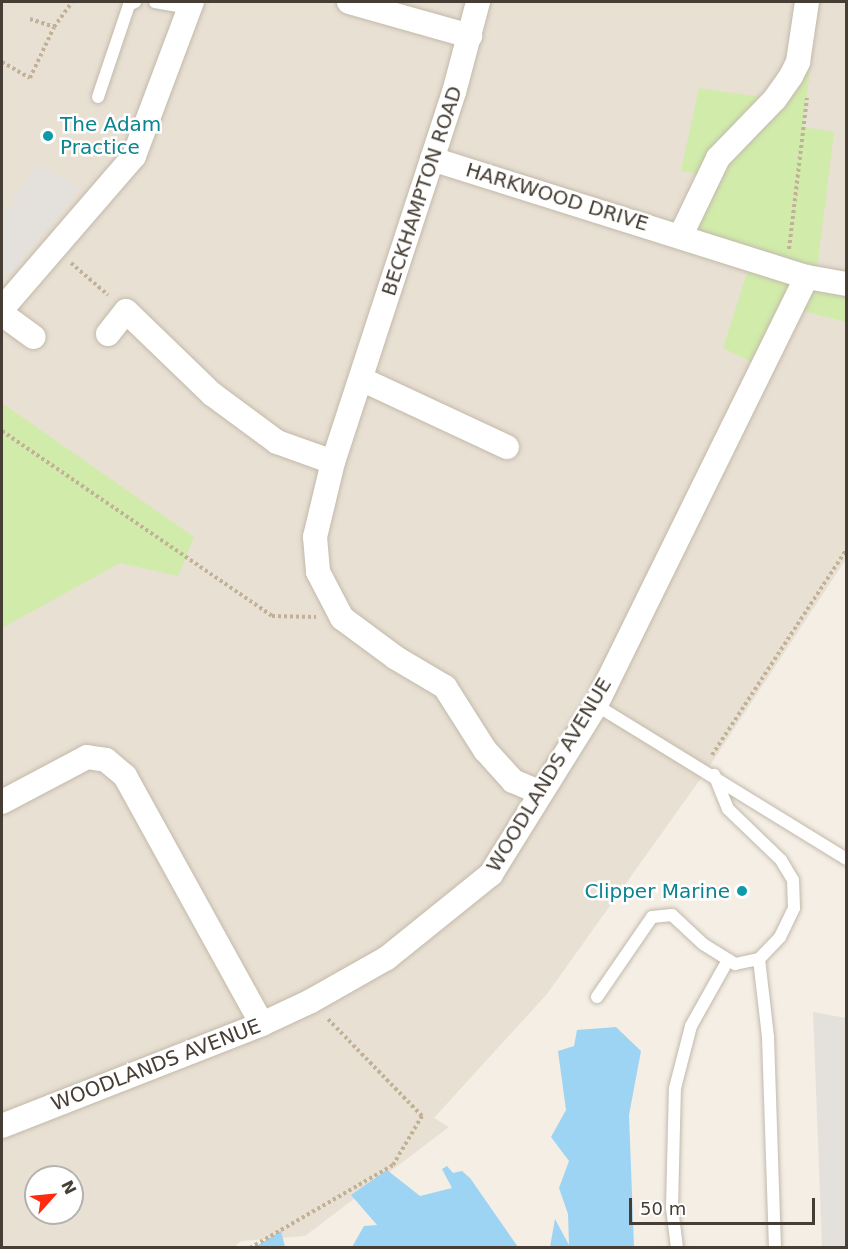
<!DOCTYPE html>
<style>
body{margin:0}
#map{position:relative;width:848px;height:1249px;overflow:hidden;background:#f4eee5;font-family:"DejaVu Sans",sans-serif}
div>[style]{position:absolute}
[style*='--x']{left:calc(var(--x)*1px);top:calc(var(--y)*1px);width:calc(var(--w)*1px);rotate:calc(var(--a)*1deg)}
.residential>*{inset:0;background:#e8e0d3}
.green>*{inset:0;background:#d1ebab}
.parking>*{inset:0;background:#e4e1dd}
.water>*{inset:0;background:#9dd4f4}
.path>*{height:4px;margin-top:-2px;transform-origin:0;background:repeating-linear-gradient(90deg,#c2b197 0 3px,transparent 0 6px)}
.roads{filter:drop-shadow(0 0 2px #c2b9aa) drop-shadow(0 0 2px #c2b9aa)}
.service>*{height:12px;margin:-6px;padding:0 6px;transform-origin:6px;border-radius:6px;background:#fff}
.minor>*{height:24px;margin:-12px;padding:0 12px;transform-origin:12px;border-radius:12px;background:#fff}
.dots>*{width:16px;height:16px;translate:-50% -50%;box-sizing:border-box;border:3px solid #fff;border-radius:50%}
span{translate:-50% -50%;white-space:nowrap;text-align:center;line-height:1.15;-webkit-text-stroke:5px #fff;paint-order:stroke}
.culture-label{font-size:20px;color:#0d838f}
.left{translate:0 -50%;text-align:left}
.right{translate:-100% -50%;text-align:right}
.street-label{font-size:20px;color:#463e34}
.frame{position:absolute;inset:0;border:3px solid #463e34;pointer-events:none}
.north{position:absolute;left:24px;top:1165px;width:60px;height:60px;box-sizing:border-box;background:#fff;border:2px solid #b5b2ae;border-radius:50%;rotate:63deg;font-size:16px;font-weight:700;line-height:24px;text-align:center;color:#463e34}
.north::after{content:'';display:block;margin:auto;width:21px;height:27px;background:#ff2a10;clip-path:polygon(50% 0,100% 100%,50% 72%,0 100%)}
.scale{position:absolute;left:629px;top:1198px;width:186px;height:27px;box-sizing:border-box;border:3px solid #463e34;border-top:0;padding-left:8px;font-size:18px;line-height:21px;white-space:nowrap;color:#463e34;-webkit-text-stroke:4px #fff;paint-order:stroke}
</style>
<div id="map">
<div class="residential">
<i style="clip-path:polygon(evenodd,2px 2px,846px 2px,846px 559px,709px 767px,547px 994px,434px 1118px,449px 1127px,305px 1236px,241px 1241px,233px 1248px,2px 1248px,2px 2px,36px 1177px,72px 1177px,72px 1213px,36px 1213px,36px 1177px)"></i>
</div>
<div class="green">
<i style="clip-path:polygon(798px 62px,810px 70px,803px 127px,834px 132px,816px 278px,846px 284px,846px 322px,791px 308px,762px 367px,723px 348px,752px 258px,681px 235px,706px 176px,681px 171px,699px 88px,775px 99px)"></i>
<i style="clip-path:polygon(2px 403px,194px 537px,178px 576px,120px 563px,2px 628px)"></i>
</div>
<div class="parking">
<i style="clip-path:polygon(36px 164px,80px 188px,11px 274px,2px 270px,2px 207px,10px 209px)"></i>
<i style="clip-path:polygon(813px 1012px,846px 1018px,846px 1247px,822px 1247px)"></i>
</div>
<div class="water">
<i style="clip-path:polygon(616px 1027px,641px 1051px,629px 1115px,634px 1247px,550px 1247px,555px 1219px,569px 1245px,568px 1214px,559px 1188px,569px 1161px,551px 1137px,566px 1110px,558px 1051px,574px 1046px,577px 1030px)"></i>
<i style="clip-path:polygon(447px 1166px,453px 1173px,462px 1171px,470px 1178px,518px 1247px,352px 1247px,364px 1226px,377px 1225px,351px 1195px,387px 1170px,420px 1196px,452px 1188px,442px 1169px)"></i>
<i style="clip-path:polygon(281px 1231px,285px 1247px,255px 1247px)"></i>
</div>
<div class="path">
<i style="--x:30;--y:19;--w:25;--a:18"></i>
<i style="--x:2;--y:62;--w:32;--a:30"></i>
<i style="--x:30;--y:78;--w:56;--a:-64.8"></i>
<i style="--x:54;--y:27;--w:31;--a:-54"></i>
<i style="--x:789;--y:249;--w:152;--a:-83.2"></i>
<i style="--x:71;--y:263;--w:49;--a:40.9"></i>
<i style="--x:2;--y:431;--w:327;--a:34.4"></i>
<i style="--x:272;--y:616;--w:44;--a:1.3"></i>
<i style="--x:712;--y:755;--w:245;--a:-56.8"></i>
<i style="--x:250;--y:1248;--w:165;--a:-30.1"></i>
<i style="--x:393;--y:1165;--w:57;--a:-59.4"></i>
<i style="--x:422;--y:1116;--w:135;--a:-134.1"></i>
</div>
<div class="roads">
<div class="service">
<i style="--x:155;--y:2;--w:35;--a:10"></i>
<i style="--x:98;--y:97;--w:97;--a:-71.4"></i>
<i style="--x:129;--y:5;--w:7;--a:-27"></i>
<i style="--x:596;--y:705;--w:294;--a:31.6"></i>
<i style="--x:759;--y:959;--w:79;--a:83.4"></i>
<i style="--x:768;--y:1037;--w:211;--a:88.1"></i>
<i style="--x:597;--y:997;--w:97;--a:-55.5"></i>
<i style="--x:652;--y:917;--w:20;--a:-6"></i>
<i style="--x:672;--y:915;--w:42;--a:43.1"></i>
<i style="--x:703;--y:944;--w:38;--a:32"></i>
<i style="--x:735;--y:964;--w:25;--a:-12"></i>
<i style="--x:759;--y:959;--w:30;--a:-46"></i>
<i style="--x:780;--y:937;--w:32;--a:-64"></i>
<i style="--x:794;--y:908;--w:28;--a:-92"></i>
<i style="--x:793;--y:880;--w:23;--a:-121"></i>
<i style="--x:781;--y:860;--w:74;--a:-136.1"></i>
<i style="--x:728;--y:809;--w:37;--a:-112"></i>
<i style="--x:677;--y:1248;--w:40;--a:-97.1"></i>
<i style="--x:672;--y:1208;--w:120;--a:-88.6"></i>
<i style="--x:675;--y:1088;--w:64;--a:-75.5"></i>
<i style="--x:691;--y:1026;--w:76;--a:-60.7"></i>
</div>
<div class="minor">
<i style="--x:349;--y:2;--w:126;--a:15.7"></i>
<i style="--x:478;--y:2;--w:93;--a:104.9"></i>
<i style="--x:454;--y:92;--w:389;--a:108.1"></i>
<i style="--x:333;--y:462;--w:77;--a:103.5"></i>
<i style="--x:315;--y:537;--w:35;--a:85"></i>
<i style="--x:318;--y:572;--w:52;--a:62.4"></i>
<i style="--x:342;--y:618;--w:67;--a:36.5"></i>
<i style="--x:396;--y:658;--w:57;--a:30.6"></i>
<i style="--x:445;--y:687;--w:75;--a:57.6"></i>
<i style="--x:485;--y:750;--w:42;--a:47.9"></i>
<i style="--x:513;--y:781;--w:30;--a:23"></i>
<i style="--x:432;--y:159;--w:393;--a:17.5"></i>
<i style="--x:807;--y:277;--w:40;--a:10"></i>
<i style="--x:681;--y:235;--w:85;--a:-64.3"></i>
<i style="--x:718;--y:158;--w:82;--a:-46"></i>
<i style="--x:775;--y:99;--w:28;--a:-55"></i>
<i style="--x:791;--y:76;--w:16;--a:-63"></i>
<i style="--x:798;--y:62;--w:61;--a:-81.5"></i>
<i style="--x:2;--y:309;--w:202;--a:-49.2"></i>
<i style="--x:134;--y:156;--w:165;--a:-69.4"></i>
<i style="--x:2;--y:314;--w:39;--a:36"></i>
<i style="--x:108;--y:334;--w:29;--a:-52"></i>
<i style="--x:126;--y:311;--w:120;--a:44"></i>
<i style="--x:212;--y:394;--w:81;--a:36.4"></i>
<i style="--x:277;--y:442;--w:59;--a:19.7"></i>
<i style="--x:361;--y:379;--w:161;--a:25"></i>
<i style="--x:2;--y:802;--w:96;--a:-27.9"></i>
<i style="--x:87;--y:757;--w:19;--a:9"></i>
<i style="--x:106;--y:760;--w:25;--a:40"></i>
<i style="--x:125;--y:776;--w:283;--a:61.1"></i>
<i style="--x:2;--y:1126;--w:279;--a:-21.4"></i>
<i style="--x:262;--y:1024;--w:54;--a:-25.1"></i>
<i style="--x:311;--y:1001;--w:87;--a:-29.5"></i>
<i style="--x:387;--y:958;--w:134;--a:-38.9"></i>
<i style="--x:491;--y:874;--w:199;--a:-58.1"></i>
<i style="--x:596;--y:705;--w:477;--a:-63.8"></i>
</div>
</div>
<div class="dots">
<i style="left:48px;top:136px;background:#0f9aa8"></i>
<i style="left:742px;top:891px;background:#0f9aa8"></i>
</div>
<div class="culture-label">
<span class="left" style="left:60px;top:136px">The Adam<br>Practice</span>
<span class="right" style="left:730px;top:891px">Clipper Marine</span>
</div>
<div class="street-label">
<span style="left:422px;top:191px;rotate:-72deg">BECKHAMPTON ROAD</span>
<span style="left:557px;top:197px;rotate:17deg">HARKWOOD DRIVE</span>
<span style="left:549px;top:775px;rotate:-59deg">WOODLANDS AVENUE</span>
<span style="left:156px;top:1065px;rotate:-21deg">WOODLANDS AVENUE</span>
</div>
<div class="frame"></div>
<div class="north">N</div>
<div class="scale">50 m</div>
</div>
